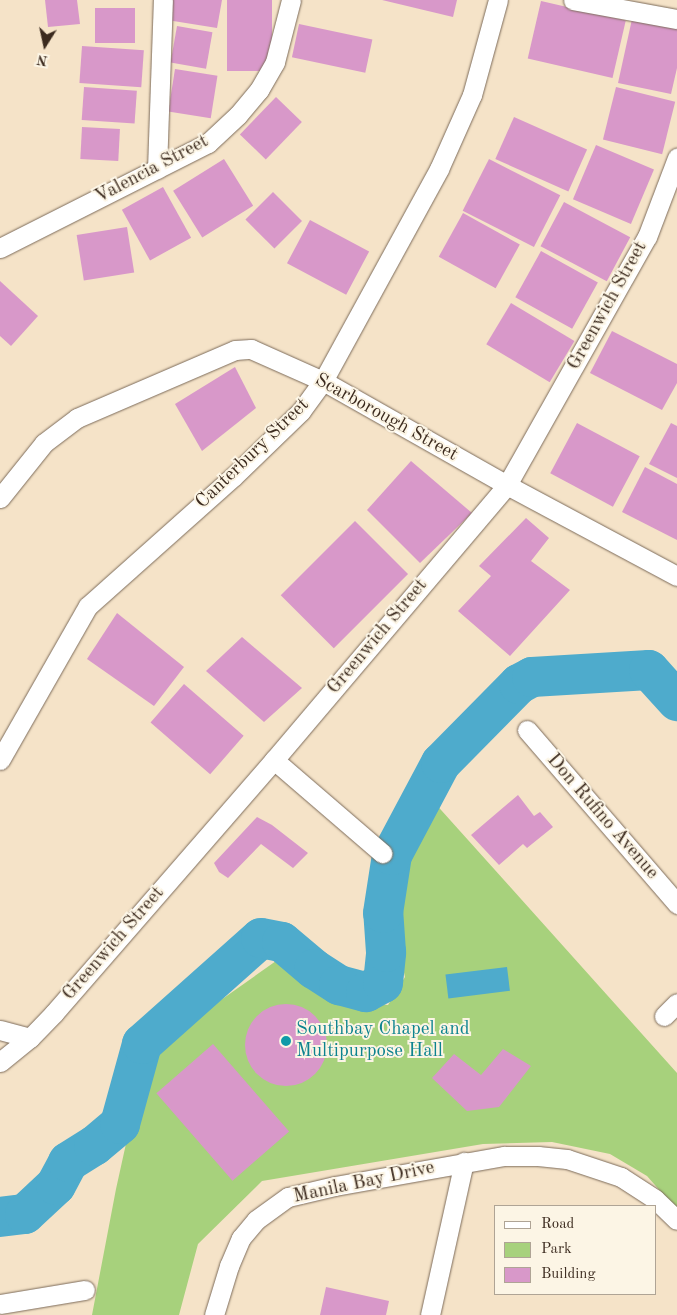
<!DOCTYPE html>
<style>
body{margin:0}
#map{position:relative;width:677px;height:1315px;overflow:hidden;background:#f5e3c8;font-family:"Old Standard TT",serif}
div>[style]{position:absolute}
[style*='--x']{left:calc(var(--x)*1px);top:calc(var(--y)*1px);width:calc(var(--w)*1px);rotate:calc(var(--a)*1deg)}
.green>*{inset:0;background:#a7d17c}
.water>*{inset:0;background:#4eabcc;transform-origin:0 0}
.river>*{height:40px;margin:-20px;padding:0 20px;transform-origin:20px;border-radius:20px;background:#4eabcc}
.building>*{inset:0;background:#d898c9;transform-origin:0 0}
.round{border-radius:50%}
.roads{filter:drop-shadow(0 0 1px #7c6b5a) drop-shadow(0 0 1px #7c6b5a)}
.street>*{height:19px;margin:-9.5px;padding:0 9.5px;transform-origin:9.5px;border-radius:9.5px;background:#fff}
.dots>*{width:14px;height:14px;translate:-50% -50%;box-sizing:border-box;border:2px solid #fcf5e5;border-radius:50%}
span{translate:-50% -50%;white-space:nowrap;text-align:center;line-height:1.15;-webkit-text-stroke:4px #fcf5e5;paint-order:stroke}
.street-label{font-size:19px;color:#3b2a1e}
.culture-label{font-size:19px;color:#0d838f}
.left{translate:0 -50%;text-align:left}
.legend{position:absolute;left:494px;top:1205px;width:162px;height:90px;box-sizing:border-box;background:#fcf5e5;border:1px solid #afa495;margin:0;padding:6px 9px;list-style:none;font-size:15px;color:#3b2a1e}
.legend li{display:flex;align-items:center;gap:10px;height:25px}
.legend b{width:25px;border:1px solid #afa495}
.north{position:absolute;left:20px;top:20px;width:50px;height:50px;-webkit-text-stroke:4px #fcf5e5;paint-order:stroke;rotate:190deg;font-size:14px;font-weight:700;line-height:20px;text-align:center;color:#3b2a1e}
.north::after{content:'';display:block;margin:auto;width:18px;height:22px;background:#3b2a1e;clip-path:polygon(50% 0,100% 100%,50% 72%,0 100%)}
</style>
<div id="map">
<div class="green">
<i style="clip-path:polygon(433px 801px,677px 1073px,677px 1210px,647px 1176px,610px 1154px,552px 1142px,483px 1144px,262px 1181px,198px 1244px,179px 1315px,92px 1315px,116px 1189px,146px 1053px,276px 961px,321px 991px,354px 1002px,388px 1005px,405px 977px,391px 912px,412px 850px)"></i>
</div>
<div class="water">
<i style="left:507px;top:967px;width:24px;height:62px;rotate:83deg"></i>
</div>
<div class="river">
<i style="--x:0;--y:1217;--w:25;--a:-7"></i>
<i style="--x:25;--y:1214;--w:42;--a:-43.1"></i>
<i style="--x:56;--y:1185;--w:26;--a:-62"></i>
<i style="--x:68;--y:1162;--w:31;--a:-32"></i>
<i style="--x:94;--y:1146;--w:34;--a:-40"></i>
<i style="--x:120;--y:1124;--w:83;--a:-74.6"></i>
<i style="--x:142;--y:1044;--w:159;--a:-41.7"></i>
<i style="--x:261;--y:938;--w:21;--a:11"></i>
<i style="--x:282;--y:942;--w:42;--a:40.2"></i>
<i style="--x:314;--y:969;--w:30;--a:33"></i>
<i style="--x:339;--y:985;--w:28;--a:15"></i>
<i style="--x:366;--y:992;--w:19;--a:-28"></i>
<i style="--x:383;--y:983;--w:31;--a:-84"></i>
<i style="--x:386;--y:952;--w:39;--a:-94"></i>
<i style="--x:383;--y:913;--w:59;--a:-81.2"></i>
<i style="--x:392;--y:855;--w:104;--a:-62"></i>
<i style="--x:441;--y:763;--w:111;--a:-45.4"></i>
<i style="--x:519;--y:684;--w:15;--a:-28"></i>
<i style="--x:532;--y:677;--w:117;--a:-3.4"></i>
<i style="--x:649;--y:670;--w:42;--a:47.9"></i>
</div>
<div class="building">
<i style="clip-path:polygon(45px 0,77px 0,80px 24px,48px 27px)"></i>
<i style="clip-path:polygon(170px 0,222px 0,217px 28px,167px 20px)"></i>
<i style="left:227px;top:0;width:45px;height:71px"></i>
<i style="clip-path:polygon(382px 0,457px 0,453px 17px)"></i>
<i style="left:541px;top:1px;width:87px;height:59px;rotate:13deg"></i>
<i style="left:95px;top:8px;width:40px;height:35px"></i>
<i style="clip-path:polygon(632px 19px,677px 28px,677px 68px,671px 94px,618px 83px)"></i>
<i style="left:299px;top:24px;width:75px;height:34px;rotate:12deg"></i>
<i style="left:177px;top:26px;width:36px;height:37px;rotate:10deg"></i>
<i style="left:82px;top:46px;width:62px;height:37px;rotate:4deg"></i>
<i style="left:175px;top:69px;width:43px;height:43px;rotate:9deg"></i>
<i style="left:84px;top:87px;width:53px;height:33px;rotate:4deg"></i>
<i style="left:616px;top:87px;width:61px;height:54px;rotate:14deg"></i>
<i style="left:276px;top:97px;width:36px;height:52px;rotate:44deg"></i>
<i style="left:514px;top:117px;width:80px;height:46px;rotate:24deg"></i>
<i style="left:82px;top:127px;width:38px;height:32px;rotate:3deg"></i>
<i style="left:596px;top:145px;width:63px;height:59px;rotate:23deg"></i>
<i style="left:224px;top:159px;width:55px;height:60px;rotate:58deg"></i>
<i style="left:489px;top:159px;width:80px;height:58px;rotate:27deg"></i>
<i style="left:163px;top:187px;width:58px;height:47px;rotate:61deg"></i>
<i style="left:273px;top:192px;width:41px;height:39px;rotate:45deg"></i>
<i style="left:564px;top:202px;width:75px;height:50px;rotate:28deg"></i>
<i style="left:463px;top:213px;width:65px;height:50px;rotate:29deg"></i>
<i style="left:310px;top:220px;width:67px;height:49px;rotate:28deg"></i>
<i style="left:127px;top:227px;width:46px;height:51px;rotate:81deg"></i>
<i style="left:541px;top:251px;width:65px;height:53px;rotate:29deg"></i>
<i style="clip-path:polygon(0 281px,38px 316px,11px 346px,0 336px)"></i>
<i style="left:511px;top:303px;width:74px;height:48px;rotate:31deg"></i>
<i style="clip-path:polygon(612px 331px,677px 364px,677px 383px,662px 410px,590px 373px)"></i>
<i style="clip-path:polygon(235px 367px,256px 408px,202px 451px,175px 404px)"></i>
<i style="left:577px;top:423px;width:71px;height:57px;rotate:28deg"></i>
<i style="clip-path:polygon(671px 423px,677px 426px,677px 478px,649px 464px)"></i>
<i style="clip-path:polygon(411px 461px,472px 513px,420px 563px,367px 510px)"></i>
<i style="clip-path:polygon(645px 467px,677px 484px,677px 540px,622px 512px)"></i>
<i style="clip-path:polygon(526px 518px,549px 538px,531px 561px,570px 590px,510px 656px,458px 611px,491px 576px,479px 566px)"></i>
<i style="left:355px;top:521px;width:75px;height:105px;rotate:45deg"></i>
<i style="clip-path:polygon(117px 613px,184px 667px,154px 706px,87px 659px)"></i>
<i style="clip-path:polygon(242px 637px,302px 688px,264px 722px,206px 671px)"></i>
<i style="left:184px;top:684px;width:79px;height:51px;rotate:41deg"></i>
<i style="clip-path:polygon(518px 795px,534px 816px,540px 812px,553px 827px,527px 848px,523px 844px,499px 865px,471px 835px)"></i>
<i style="clip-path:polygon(257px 817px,272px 825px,308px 853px,293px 868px,261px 844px,228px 878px,219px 872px,214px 863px)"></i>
<i class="round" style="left:245px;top:1004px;width:82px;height:82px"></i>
<i style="left:213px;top:1044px;width:116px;height:75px;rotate:49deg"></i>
<i style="clip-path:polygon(503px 1049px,531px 1066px,499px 1107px,467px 1111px,432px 1078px,454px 1054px,481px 1075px)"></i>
<i style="clip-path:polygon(326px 1287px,389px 1301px,386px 1315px,320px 1315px)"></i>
</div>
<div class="roads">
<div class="street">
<i style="--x:573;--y:0;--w:106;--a:10.4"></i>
<i style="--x:157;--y:169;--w:169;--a:-88"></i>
<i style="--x:0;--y:248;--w:233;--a:-26.8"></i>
<i style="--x:208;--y:143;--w:41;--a:-43"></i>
<i style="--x:238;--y:115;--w:33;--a:-50"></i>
<i style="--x:259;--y:90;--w:32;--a:-60"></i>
<i style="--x:275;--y:62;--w:64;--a:-75.5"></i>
<i style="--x:0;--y:498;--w:70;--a:-51.3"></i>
<i style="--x:44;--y:443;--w:41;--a:-37.1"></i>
<i style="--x:77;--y:418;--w:172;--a:-23.3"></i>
<i style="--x:235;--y:350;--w:16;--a:-4"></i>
<i style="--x:251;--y:349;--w:79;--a:24"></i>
<i style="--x:323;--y:381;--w:211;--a:29.5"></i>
<i style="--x:507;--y:485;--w:193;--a:28.2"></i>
<i style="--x:527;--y:730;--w:230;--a:49.2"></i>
<i style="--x:0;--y:760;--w:177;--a:-60.3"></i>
<i style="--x:88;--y:606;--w:194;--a:-41.7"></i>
<i style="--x:233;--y:477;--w:95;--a:-44.1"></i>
<i style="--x:301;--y:411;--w:37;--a:-54"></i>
<i style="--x:323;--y:381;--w:242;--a:-61.3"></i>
<i style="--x:439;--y:169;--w:81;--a:-66"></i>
<i style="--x:472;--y:95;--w:98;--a:-74.7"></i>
<i style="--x:274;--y:760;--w:143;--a:40.7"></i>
<i style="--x:664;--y:1016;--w:18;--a:-45"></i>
<i style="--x:0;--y:1030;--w:31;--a:15"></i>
<i style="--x:0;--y:1062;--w:38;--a:-39"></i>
<i style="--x:30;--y:1038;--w:35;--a:-46"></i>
<i style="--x:54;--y:1013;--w:335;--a:-49"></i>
<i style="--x:274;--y:760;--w:360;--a:-49.7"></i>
<i style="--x:507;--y:485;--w:285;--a:-60.6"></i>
<i style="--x:647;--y:237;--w:85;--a:-69.2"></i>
<i style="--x:0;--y:1304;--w:86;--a:-9.4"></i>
<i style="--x:214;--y:1315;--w:51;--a:-73"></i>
<i style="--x:229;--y:1266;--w:30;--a:-67"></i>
<i style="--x:241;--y:1238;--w:23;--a:-50"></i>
<i style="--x:256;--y:1220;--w:39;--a:-36"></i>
<i style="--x:288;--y:1197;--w:48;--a:-13.2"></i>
<i style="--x:335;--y:1186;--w:172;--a:-10.1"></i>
<i style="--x:504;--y:1156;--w:34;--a:0"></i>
<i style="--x:538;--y:1156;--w:29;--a:6"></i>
<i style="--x:567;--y:1159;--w:57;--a:18.4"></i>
<i style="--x:621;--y:1177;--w:40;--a:32.9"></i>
<i style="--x:655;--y:1199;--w:30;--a:44"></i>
<i style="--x:430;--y:1315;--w:157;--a:-77.5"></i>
</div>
</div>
<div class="dots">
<i style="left:286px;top:1041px;background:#0f9aa8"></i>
</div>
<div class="street-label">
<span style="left:152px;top:170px;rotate:-28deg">Valencia Street</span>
<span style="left:608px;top:306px;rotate:-61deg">Greenwich Street</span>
<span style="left:386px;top:418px;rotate:29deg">Scarborough Street</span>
<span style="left:253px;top:454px;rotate:-44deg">Canterbury Street</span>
<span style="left:378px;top:637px;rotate:-50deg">Greenwich Street</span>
<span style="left:602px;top:817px;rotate:49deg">Don Rufino Avenue</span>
<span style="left:114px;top:944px;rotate:-49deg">Greenwich Street</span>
<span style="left:364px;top:1183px;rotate:-12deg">Manila Bay Drive</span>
</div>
<div class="culture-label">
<span class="left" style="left:296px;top:1041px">Southbay Chapel and<br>Multipurpose Hall</span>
</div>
<ul class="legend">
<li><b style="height:6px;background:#fff"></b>Road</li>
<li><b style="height:14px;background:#a7d17c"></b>Park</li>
<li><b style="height:14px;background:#d898c9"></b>Building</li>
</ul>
<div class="north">N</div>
</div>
